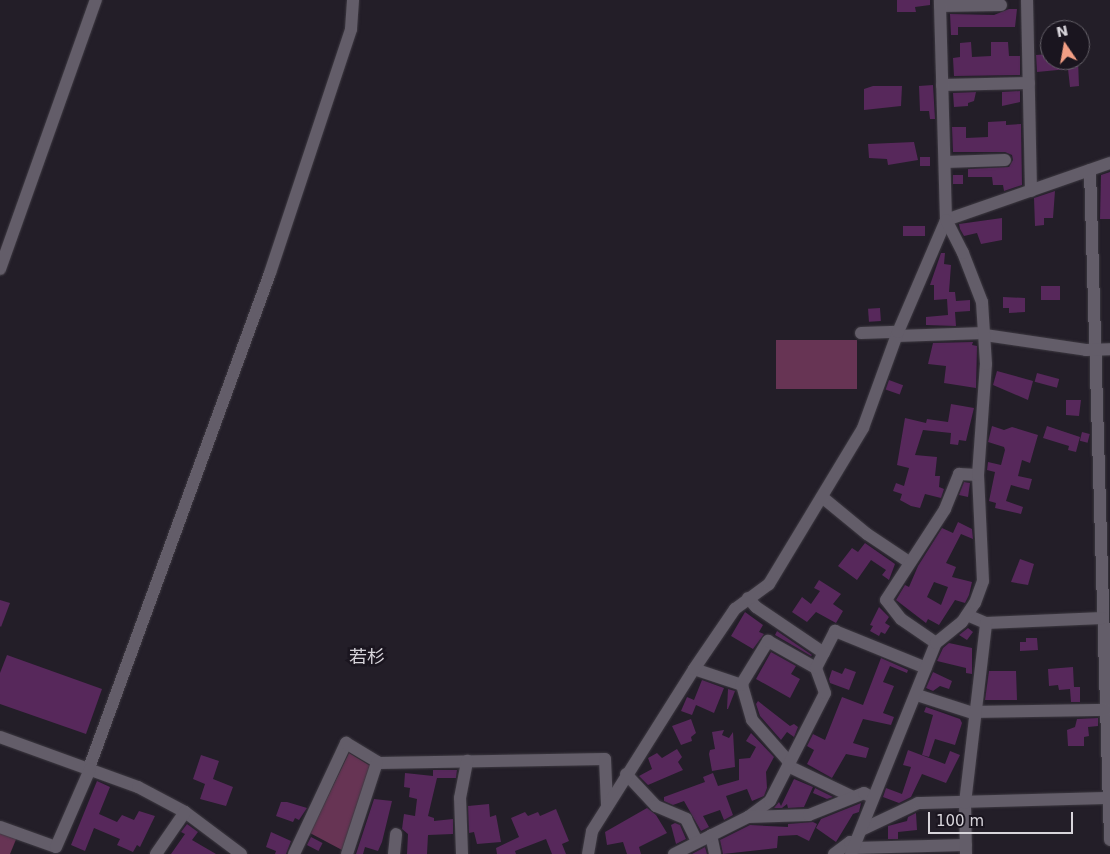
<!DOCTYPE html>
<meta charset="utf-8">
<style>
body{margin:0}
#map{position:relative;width:1110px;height:854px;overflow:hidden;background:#231e28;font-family:"DejaVu Sans","Noto Sans JP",sans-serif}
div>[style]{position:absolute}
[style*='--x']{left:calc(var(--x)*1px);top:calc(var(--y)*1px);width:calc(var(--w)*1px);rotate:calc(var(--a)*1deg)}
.green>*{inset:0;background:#673454;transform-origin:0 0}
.building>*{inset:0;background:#57285b;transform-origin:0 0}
.roads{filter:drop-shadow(0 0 1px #3d3941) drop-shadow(0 0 1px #3d3941)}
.minor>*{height:12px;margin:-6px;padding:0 6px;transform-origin:6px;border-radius:6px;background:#635d69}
span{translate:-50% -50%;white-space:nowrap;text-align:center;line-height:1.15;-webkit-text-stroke:5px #1a151f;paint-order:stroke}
.neighbourhood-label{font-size:18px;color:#d8d5db}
.north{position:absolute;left:1040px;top:20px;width:50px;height:50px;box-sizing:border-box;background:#1a151f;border:1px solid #66626a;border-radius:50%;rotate:348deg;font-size:14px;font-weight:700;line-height:20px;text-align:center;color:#d8d5db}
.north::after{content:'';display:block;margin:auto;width:18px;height:22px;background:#f39f85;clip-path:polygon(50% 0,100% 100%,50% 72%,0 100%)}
.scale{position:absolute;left:928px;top:812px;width:145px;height:22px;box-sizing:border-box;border:2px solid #d8d5db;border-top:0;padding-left:6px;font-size:15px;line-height:18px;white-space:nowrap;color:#d8d5db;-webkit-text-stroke:4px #1a151f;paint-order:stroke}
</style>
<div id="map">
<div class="green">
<i style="left:776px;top:340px;width:81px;height:49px"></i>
<i style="clip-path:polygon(349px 753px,372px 767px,342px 850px,310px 833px)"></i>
<i style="clip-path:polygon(0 831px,17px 837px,10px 854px,0 854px)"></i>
</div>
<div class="building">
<i style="clip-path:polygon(897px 0,930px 0,930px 5px,915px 7px,916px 12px,897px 12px)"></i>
<i style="clip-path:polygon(1009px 9px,1017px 9px,1015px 27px,958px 27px,958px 35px,951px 35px,950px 14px,994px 15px)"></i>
<i style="clip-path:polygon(971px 42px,972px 57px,991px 56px,991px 42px,1008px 42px,1009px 56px,1020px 56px,1020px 75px,954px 76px,953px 58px,960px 57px,960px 43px)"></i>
<i style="clip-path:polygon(1050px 54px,1050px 60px,1078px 60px,1079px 86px,1070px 87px,1068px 69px,1037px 72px,1036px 55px)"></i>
<i style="clip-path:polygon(933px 85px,935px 119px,930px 119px,929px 111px,920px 111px,919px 86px)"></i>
<i style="clip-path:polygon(873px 86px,902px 86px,901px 106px,864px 110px,864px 89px)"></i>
<i style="clip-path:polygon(1020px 91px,1020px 102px,1002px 106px,1002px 92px)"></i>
<i style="clip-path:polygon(976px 92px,974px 101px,968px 103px,968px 106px,954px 107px,953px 93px)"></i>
<i style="clip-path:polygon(1006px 121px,1006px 125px,1021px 124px,1022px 185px,1004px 191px,1003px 185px,993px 185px,992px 177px,968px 177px,968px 169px,1009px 167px,1013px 160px,1012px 155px,1005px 152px,953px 152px,952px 127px,966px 127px,966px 138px,988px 137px,988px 122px)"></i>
<i style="clip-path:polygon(914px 142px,918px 160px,888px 165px,887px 159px,869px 158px,868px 144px)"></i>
<i style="left:920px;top:157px;width:10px;height:9px"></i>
<i style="clip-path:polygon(1110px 172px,1110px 219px,1100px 219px,1101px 175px)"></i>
<i style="left:963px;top:175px;width:9px;height:10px;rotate:90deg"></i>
<i style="clip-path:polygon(1055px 191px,1053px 218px,1044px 218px,1044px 225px,1035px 226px,1034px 198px)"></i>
<i style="clip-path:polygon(1002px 218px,1002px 240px,981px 244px,977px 233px,964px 236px,960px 229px,959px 224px)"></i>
<i style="left:903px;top:226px;width:22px;height:10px"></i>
<i style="clip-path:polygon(941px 253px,945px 253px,944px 264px,951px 265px,949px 292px,955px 292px,956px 301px,970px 300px,970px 311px,955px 312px,956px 326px,926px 325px,926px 317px,948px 315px,947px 299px,934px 300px,934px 285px,930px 285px)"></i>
<i style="left:1041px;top:286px;width:19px;height:14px"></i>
<i style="clip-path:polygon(1003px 297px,1025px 298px,1025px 312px,1009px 313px,1009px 308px,1003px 308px)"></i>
<i style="left:880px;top:308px;width:13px;height:12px;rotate:86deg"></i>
<i style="clip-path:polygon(973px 342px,972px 345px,977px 346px,976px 388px,944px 383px,946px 366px,928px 364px,933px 343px)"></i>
<i style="clip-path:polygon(997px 371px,1033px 381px,1028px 400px,993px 385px)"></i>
<i style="left:1037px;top:373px;width:23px;height:9px;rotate:15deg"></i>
<i style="left:889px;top:380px;width:15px;height:10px;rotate:20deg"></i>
<i style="clip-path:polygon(1066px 400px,1081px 400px,1079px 416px,1066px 415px)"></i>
<i style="clip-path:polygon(951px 404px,974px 408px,966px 441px,959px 440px,958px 445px,950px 444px,951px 433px,923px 430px,915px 455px,937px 457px,935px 476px,940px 476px,939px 487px,944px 489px,941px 498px,925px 494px,920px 508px,911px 506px,900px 500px,902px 494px,893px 491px,896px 483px,904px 486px,909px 468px,897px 465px,905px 418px,926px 423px,927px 419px,948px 422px)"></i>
<i style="clip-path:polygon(992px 426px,1004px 430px,1012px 427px,1038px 435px,1030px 463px,1022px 460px,1018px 476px,1032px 479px,1029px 490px,1011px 485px,1006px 501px,1023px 507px,1021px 514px,995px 508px,996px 503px,989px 501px,995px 472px,987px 470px,988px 462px,1001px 465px,1005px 450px,1004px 447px,988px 442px)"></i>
<i style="clip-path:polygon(1047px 426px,1080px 437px,1076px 452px,1068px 450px,1069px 446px,1043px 438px)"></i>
<i style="left:1082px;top:432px;width:8px;height:9px;rotate:14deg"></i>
<i style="clip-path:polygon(964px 482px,970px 483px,968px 497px,959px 495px)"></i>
<i style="clip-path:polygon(evenodd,958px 522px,972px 529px,973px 539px,961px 534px,946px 563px,956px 567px,952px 577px,972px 582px,969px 595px,965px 603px,955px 600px,939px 625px,928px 619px,926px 623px,896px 600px,905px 585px,909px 587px,918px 566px,942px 528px,953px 533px,958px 522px,934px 582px,948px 587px,941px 605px,927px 597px,934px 582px)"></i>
<i style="clip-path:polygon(865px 543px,895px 564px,889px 580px,882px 575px,886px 570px,871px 560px,857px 580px,838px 566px,852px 548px,858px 552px)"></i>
<i style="clip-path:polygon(1020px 559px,1034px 564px,1028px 585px,1011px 582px)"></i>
<i style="clip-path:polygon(819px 580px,841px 594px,833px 604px,843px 611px,836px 623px,816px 612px,807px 622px,792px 612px,802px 597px,811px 604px,820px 591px,814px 588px)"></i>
<i style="clip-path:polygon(0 600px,10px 603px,1px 627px,0 626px)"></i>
<i style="clip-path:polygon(879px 607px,889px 617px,885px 623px,890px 626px,885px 634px,881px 632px,879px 636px,870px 631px,873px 626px,870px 625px)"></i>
<i style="clip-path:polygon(745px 612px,763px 625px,759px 632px,764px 634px,753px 649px,731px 636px)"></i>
<i style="clip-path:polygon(968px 628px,973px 632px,967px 640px,959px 635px)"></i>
<i style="clip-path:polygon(777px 631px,812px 655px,811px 656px,775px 635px)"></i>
<i style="clip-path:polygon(1026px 638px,1037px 638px,1038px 650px,1020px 651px,1020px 642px,1026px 642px)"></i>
<i style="clip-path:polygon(949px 643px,972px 648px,972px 674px,966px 673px,966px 668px,937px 661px,943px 648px)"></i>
<i style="clip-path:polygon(771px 652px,796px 666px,791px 674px,800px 679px,790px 698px,756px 679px)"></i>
<i style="clip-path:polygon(7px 655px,102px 689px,86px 734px,0 704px,0 673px)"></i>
<i style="clip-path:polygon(881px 658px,908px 670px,907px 673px,890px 666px,883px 682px,894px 686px,883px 713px,894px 717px,891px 725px,863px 719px,853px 743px,869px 748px,866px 758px,846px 754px,832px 778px,807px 764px,814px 750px,807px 746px,813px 734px,825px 740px,842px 697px,863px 705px)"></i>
<i style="clip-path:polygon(1073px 667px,1074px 687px,1080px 687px,1080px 702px,1071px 702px,1070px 689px,1059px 690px,1058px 685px,1049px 686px,1048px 669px)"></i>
<i style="clip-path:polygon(845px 668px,856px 672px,849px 690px,830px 683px,829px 679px,832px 670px,842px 674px)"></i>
<i style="clip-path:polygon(989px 671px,1016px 671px,1017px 700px,985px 700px)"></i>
<i style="clip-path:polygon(933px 672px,952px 681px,949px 689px,940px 686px,933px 691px,926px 688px)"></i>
<i style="clip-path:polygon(702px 680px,724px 688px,714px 713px,696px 705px,692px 715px,681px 711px,687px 697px,694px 700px)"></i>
<i style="clip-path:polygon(728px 689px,735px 691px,728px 709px,727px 709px)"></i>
<i style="clip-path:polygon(758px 701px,790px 726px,794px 724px,798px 727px,794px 737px,787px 732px,781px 740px,760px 716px,756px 704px)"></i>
<i style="clip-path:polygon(926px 707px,960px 719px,962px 723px,955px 745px,935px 739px,929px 757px,922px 755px,933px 715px,924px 712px)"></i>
<i style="clip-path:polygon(1098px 718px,1098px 726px,1088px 727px,1089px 736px,1084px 737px,1084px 746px,1068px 746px,1067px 730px,1075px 727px,1077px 719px)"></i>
<i style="clip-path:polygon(691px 719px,696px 733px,691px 737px,692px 741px,681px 745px,672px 726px)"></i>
<i style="clip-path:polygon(724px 730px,722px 735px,729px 738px,733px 732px,735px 767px,712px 771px,709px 754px,710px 750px,715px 749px,712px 732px)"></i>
<i style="clip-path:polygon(751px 733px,774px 757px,766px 772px,767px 788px,764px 796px,752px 801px,747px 789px,726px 796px,733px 815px,724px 820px,720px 810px,703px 816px,709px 827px,701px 831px,684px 801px,673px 805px,664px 801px,664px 797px,705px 782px,703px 777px,713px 773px,718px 786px,739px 780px,739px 759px,750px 758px,756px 747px,746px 741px)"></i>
<i style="clip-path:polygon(677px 749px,682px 757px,678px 762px,683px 770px,648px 785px,639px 776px,652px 769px,648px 758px,657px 753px,662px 758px)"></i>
<i style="clip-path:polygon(908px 750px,945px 764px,950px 751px,960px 755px,946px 783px,922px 774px,911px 797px,899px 803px,883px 797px,886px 788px,902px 794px,911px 767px,903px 765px)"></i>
<i style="clip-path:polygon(201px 755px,219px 761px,213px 779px,233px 787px,226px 806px,200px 799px,205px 784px,193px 779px)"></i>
<i style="clip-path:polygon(433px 770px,457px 770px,456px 778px,437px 778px,428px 816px,434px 818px,434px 821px,453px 819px,453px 834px,428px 835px,427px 854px,407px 854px,408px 834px,402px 829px,404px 814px,415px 816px,417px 799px,409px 797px,410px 788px,404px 787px,405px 773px,433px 776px)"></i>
<i style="clip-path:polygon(794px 779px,813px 787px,804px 807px,788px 808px,787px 804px,782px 808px,774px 808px,779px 802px,781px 806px)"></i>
<i style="clip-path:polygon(97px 781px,110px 787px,99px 814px,117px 822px,122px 815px,134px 820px,139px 811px,155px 816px,140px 847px,137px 845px,133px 852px,117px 845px,120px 839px,94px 828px,85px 851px,71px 845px)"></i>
<i style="clip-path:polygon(815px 788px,833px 797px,827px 799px,813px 793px)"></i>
<i style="clip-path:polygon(374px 799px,392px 801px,382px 842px,378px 851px,365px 847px,363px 854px,356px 854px)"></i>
<i style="clip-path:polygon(281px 802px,287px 802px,307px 808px,299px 820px,295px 818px,293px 822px,276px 816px)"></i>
<i style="clip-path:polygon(861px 803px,859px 812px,853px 814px,836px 842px,816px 828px,821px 819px)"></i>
<i style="clip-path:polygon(489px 804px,490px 817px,496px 815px,501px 842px,477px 844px,474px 832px,469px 833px,468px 806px)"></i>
<i style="clip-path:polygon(647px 808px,656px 815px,667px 833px,639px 847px,641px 854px,627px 854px,623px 842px,607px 845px,605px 832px)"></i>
<i style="clip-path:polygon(556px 809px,569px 841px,562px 844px,566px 854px,552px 854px,546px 839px,515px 851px,516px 854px,497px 854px,496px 848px,519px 837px,511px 818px,525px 812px,528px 816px,538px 812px,540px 816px)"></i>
<i style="clip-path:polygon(916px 813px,917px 830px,898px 832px,898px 839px,888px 839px,888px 826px,907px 821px,908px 817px)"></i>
<i style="clip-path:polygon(813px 822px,817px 824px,809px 841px,797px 835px,778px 836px,777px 848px,723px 854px,720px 840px,750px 825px,788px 827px,788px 824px)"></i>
<i style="clip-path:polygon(675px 823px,680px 825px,686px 839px,676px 844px,671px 825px)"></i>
<i style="clip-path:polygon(187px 824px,198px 832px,192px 840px,216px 854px,171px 854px,185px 834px,181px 832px)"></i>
<i style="clip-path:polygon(271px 832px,291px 841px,286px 854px,275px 854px,276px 851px,266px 847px)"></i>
<i style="left:311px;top:837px;width:13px;height:9px;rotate:27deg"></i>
<i style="clip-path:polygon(705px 847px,707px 854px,692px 854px)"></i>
</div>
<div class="roads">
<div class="minor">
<i style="--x:1027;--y:0;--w:191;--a:88.8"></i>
<i style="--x:940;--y:6;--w:61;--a:-0.9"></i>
<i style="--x:942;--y:85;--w:87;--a:-1.3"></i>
<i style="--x:945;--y:162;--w:60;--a:-1.9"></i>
<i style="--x:1090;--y:170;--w:670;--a:88.29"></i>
<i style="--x:946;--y:220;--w:174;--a:-19.2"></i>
<i style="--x:0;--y:269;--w:286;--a:-70.4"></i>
<i style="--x:861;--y:333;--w:37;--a:-2"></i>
<i style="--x:985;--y:335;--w:102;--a:8.4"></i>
<i style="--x:1086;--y:350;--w:24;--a:-2"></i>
<i style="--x:897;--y:336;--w:87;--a:-2"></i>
<i style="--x:822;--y:497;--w:58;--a:39.4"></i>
<i style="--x:867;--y:534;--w:50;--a:33.7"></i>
<i style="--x:748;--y:598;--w:12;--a:48"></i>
<i style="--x:756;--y:607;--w:82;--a:34.1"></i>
<i style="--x:967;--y:615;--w:21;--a:23"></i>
<i style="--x:986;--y:623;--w:117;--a:-2.4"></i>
<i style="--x:936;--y:643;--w:42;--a:-145.6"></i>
<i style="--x:901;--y:619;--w:24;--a:-128"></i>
<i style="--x:886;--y:600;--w:108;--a:-57"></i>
<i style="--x:945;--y:509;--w:38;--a:-68"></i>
<i style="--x:959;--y:474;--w:19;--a:3"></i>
<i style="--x:694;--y:669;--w:51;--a:18.4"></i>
<i style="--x:742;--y:685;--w:36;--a:74"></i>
<i style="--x:752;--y:720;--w:57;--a:48.5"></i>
<i style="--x:741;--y:685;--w:52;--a:-58.5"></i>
<i style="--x:768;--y:641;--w:55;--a:29.4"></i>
<i style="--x:917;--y:695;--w:62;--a:17.9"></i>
<i style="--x:976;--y:712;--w:130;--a:-0.9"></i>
<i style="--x:0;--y:737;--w:147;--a:19.9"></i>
<i style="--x:138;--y:787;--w:53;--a:28"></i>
<i style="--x:185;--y:812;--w:70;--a:36.9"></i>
<i style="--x:788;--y:766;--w:72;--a:25.5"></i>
<i style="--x:89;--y:768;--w:527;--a:-69.91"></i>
<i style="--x:270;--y:273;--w:257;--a:-71.6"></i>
<i style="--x:351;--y:29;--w:29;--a:-86"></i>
<i style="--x:626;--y:774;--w:44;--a:46.8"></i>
<i style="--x:656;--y:806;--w:33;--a:23"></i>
<i style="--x:686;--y:819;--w:25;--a:64"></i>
<i style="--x:748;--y:817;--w:27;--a:-36"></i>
<i style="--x:770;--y:801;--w:121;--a:-63"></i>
<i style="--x:825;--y:693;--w:27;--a:-110"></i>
<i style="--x:816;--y:668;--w:42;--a:-62.8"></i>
<i style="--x:835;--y:631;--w:98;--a:22.1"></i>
<i style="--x:0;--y:827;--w:59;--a:19.7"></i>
<i style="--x:56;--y:847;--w:85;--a:-66.4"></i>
<i style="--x:861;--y:830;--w:63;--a:-25.3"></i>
<i style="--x:918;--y:803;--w:191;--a:-1.5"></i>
<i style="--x:711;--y:835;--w:19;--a:78"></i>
<i style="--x:853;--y:848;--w:113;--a:-1.5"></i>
<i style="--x:156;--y:854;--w:51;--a:-55.4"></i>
<i style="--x:294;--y:854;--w:123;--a:-64.9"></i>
<i style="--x:346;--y:743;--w:39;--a:31"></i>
<i style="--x:379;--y:763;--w:226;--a:-1"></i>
<i style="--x:605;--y:759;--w:46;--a:87.5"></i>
<i style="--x:347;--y:854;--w:97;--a:-71.9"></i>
<i style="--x:394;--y:854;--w:20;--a:-84"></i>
<i style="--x:462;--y:854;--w:56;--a:-92"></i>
<i style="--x:460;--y:798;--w:38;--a:-79"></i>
<i style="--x:588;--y:854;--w:23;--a:-80"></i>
<i style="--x:592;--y:831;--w:191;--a:-57.8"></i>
<i style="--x:694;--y:669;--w:73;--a:-55.7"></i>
<i style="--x:735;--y:609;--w:42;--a:-36.3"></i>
<i style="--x:769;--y:584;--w:182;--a:-58.9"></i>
<i style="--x:863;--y:428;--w:102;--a:-70"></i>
<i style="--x:898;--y:332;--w:122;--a:-66.8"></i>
<i style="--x:946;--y:220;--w:220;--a:-91.6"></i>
<i style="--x:674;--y:854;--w:83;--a:-26.6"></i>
<i style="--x:748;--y:817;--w:61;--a:-1.9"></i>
<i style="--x:809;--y:815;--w:59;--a:-21.8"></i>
<i style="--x:864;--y:793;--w:10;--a:29"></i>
<i style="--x:834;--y:854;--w:20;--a:-37"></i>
<i style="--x:850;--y:842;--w:6;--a:9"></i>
<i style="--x:851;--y:854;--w:227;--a:-68.1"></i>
<i style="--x:936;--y:643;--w:33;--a:-39"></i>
<i style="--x:962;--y:622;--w:23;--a:-56"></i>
<i style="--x:975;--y:603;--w:23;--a:-70"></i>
<i style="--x:983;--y:581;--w:106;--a:-92.7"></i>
<i style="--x:978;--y:475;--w:111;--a:-85.9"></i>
<i style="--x:986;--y:364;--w:62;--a:-93.7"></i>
<i style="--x:982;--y:302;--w:53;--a:-111.2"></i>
<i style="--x:963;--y:253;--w:37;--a:-117"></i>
<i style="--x:966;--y:854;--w:51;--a:-91.1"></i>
<i style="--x:965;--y:803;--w:181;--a:-83.3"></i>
</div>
</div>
<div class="neighbourhood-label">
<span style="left:367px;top:657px">若杉</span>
</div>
<div class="north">N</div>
<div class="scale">100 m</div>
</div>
